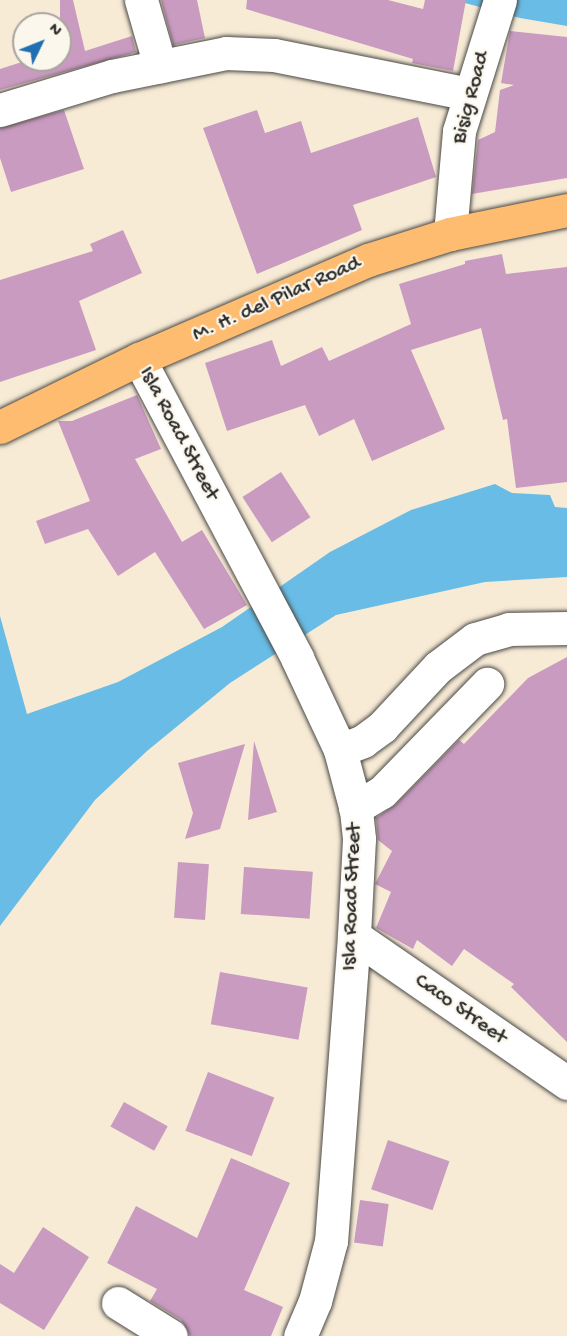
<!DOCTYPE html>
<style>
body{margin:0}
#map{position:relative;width:567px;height:1336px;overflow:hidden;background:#f7ebd6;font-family:"Gochi Hand",sans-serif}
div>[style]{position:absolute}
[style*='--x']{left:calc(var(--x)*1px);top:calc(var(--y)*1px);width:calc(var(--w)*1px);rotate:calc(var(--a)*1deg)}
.water>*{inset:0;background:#69bce5}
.building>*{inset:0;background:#c99bc0;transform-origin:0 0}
.roads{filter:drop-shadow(0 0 2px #4a4845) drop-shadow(0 0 2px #4a4845)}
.minor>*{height:33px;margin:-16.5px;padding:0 16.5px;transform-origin:16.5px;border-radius:16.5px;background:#fff}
.major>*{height:33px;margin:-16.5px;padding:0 16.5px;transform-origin:16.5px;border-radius:16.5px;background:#fdbc70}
span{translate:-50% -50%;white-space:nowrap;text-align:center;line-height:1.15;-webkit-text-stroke:4.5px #fbf7ec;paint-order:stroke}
.street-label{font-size:22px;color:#2b2b2b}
.north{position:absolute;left:12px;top:12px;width:60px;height:60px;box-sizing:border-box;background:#fbf7ec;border:2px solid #a8a59f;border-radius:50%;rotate:47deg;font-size:16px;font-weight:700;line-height:24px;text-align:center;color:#2b2b2b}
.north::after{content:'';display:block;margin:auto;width:21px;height:27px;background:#1f6fb2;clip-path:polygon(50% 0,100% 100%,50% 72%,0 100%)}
</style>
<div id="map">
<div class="water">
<i style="clip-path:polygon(454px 0,567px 0,567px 26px,520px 18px)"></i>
<i style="clip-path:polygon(495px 484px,512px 493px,550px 495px,555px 507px,567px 508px,567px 577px,485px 582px,336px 615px,230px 683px,147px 751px,95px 800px,0 926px,0 616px,27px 714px,118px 682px,222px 627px,330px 552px,411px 510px)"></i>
</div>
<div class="building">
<i style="clip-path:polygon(60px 0,73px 0,85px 51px,132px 36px,136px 52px,0 90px,0 69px,28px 60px,60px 60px)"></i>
<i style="clip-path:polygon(161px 0,197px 0,205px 38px,173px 45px)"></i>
<i style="clip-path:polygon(247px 0,388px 0,423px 9px,425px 0,466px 0,453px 71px,412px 63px,413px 59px,246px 9px)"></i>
<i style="clip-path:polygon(510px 31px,567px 37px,567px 178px,472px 194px,478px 140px,495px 132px,500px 90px,514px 85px,501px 83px)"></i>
<i style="clip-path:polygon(64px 110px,84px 169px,11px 192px,0 158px,0 128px)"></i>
<i style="clip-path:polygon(257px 110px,265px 133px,301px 121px,311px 153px,418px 117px,436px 177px,353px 205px,362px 230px,257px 274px,203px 128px)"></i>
<i style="clip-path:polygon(123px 230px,142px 273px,79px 301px,96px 350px,0 382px,0 280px,93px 251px,90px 244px)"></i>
<i style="clip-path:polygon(502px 254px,506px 274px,567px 267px,567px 482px,516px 488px,507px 419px,503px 420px,481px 328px,411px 350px,445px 429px,372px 461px,354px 419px,319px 436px,305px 405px,227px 431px,205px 363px,272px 340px,281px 366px,322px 347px,329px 361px,411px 324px,399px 284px,465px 264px,465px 261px)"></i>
<i style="clip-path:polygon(137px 395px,161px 449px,135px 459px,182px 542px,202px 530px,247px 605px,204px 629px,155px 552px,118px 576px,88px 529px,45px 544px,36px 521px,90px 501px,58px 421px,72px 421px)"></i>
<i style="left:281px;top:472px;width:54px;height:46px;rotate:57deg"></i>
<i style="clip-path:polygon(567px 657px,567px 1042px,511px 987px,514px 984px,464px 949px,452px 966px,417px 940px,413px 949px,376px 928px,391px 892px,375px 884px,392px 851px,378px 840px,376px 818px,395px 805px,459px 740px,464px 744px,528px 678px)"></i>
<i style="clip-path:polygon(254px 741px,277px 812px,248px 820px)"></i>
<i style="clip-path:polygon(245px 744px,220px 829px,185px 839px,193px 813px,178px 763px)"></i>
<i style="left:178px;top:862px;width:31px;height:56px;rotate:4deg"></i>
<i style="left:244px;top:867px;width:69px;height:47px;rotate:4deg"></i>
<i style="left:220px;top:972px;width:89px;height:53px;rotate:10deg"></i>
<i style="left:208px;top:1072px;width:71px;height:63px;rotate:21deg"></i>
<i style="left:124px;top:1102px;width:50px;height:28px;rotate:29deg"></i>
<i style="left:388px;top:1140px;width:65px;height:52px;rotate:19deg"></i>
<i style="clip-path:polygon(231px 1158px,290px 1183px,244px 1290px,283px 1307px,271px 1336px,190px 1336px,181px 1320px,150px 1301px,157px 1289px,107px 1263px,136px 1206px,197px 1238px)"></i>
<i style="left:360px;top:1200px;width:29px;height:43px;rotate:8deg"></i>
<i style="clip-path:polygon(43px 1227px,89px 1257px,44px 1330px,0 1303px,0 1264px,14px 1273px)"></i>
</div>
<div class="roads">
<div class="minor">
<i style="--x:141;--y:0;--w:69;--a:73.9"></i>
<i style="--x:0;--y:110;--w:117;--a:-16.9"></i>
<i style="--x:112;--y:76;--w:116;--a:-11.4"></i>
<i style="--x:226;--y:53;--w:48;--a:2.4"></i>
<i style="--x:274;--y:55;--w:200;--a:11.3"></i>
<i style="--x:450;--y:234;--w:103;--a:-85"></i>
<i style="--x:459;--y:131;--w:137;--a:-72.6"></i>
<i style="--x:139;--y:359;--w:338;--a:62.1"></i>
<i style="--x:297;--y:658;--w:102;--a:64.9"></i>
<i style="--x:340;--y:750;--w:62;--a:75.1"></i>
<i style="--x:356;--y:810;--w:29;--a:84"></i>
<i style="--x:359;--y:839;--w:97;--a:93"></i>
<i style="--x:354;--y:936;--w:306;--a:94.3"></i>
<i style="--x:331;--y:1241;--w:62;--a:104.9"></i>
<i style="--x:315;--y:1301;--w:38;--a:113"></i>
<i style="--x:340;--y:750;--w:25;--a:-21"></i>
<i style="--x:363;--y:741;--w:24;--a:-36"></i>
<i style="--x:382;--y:727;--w:82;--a:-47"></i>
<i style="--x:438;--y:667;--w:46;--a:-37.1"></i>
<i style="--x:475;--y:639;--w:35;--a:-16"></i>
<i style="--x:509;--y:629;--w:58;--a:-1"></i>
<i style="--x:355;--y:808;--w:31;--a:-31"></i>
<i style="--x:382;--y:792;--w:151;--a:-45.8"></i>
<i style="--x:354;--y:936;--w:259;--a:34.6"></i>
<i style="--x:118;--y:1303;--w:62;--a:31.9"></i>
</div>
<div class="major">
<i style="--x:0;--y:427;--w:155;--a:-26.1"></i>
<i style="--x:139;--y:359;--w:249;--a:-23.4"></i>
<i style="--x:368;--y:260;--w:86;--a:-17.6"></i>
<i style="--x:450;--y:234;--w:119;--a:-11.6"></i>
</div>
</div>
<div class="street-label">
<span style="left:472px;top:98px;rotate:-75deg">Bisig Road</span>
<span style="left:277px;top:300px;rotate:-24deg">M. H. del Pilar Road</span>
<span style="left:178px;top:434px;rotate:62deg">Isla Road Street</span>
<span style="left:353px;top:897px;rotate:-88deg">Isla Road Street</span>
<span style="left:460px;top:1010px;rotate:35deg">Caco Street</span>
</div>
<div class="north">N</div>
</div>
